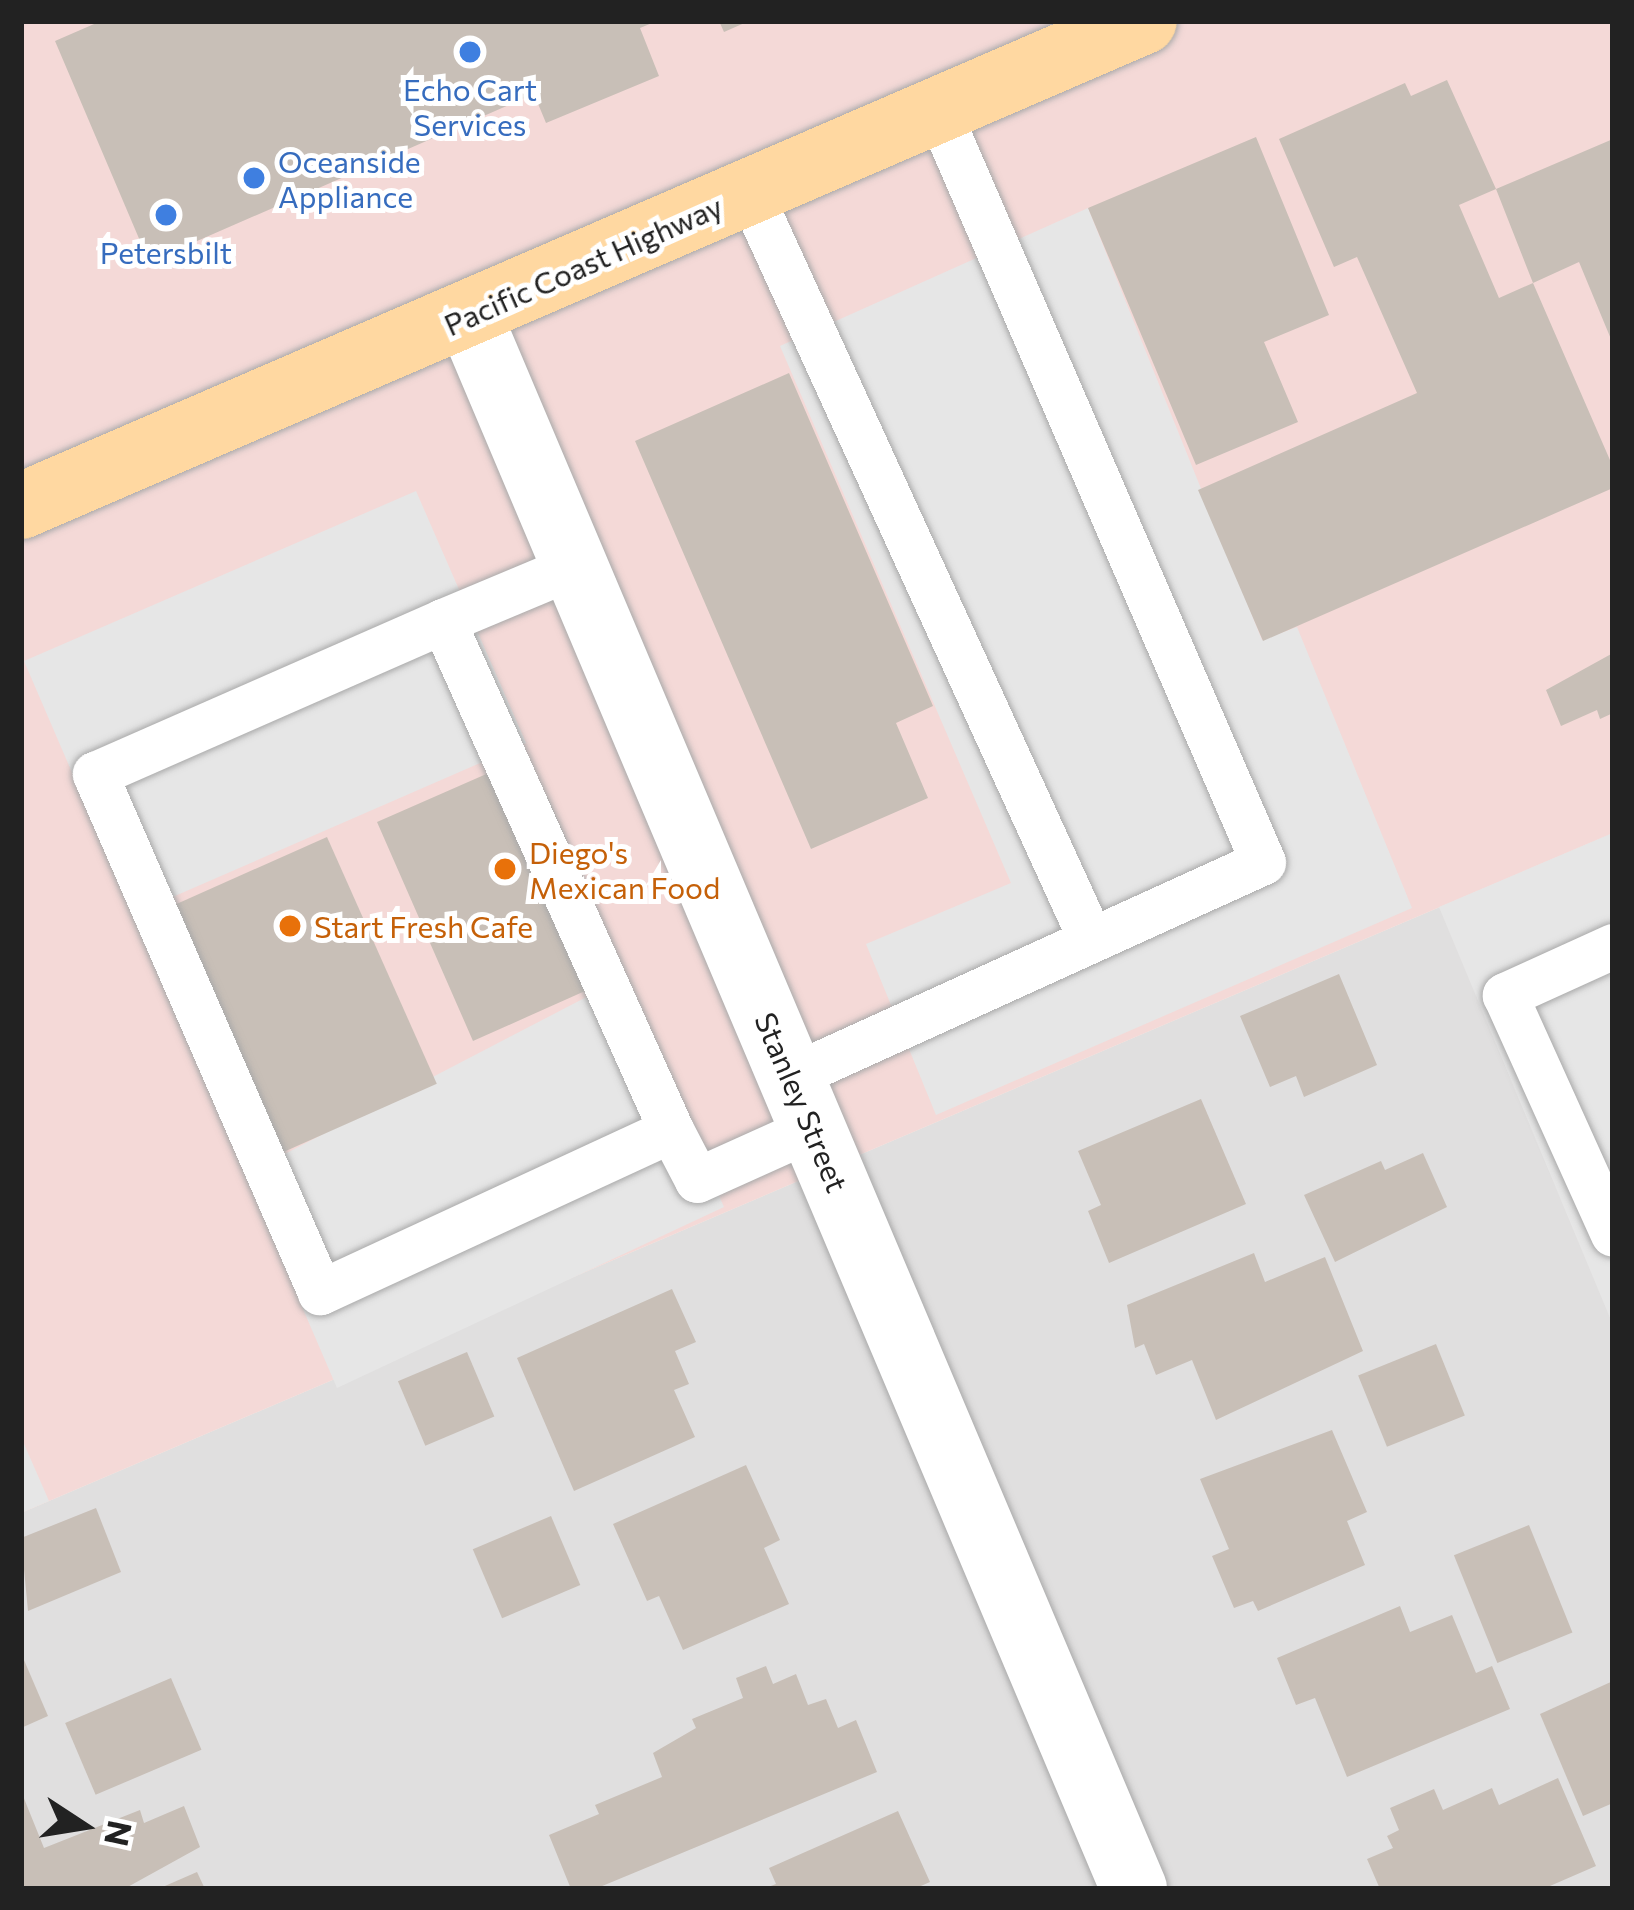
<!DOCTYPE html>
<style>
body{margin:0}
#map{position:relative;width:1634px;height:1910px;overflow:hidden;background:#f3efe8;font-family:Commissioner,sans-serif}
div>[style]{position:absolute}
[style*='--x']{left:calc(var(--x)*1px);top:calc(var(--y)*1px);width:calc(var(--w)*1px);rotate:calc(var(--a)*1deg)}
.residential>*{inset:0;background:#e0dfdf}
.commercial>*{inset:0;background:#f4d9d7}
.parking>*{inset:0;background:#e6e6e6}
.building>*{inset:0;background:#c8bfb7;transform-origin:0 0}
.roads{filter:drop-shadow(0 0 3px #a9a9a9) drop-shadow(0 0 3px #a9a9a9)}
.lane>*{height:45px;margin:-22.5px;padding:0 22.5px;transform-origin:22.5px;border-radius:22.5px;background:#fff}
.street>*{height:66px;margin:-33px;padding:0 33px;transform-origin:33px;border-radius:33px;background:#fff}
.primary>*{height:66px;margin:-33px;padding:0 33px;transform-origin:33px;border-radius:33px;background:#ffd8a1}
.dots>*{width:33px;height:33px;translate:-50% -50%;box-sizing:border-box;border:6px solid #fff;border-radius:50%}
span{translate:-50% -50%;white-space:nowrap;text-align:center;line-height:1.15;-webkit-text-stroke:10px #fff;paint-order:stroke}
.shop-label{font-size:30px;color:#366cbe}
.left{translate:0 -50%;text-align:left}
.street-label{font-size:30px;color:#222}
.food-label{font-size:30px;color:#c56008}
.frame{position:absolute;inset:0;border:24px solid #222;pointer-events:none}
.north{position:absolute;left:24px;top:1766px;width:120px;height:120px;-webkit-text-stroke:9px #fff;paint-order:stroke;rotate:102deg;font-size:33px;font-weight:700;line-height:48px;text-align:center;color:#222}
.north::after{content:'';display:block;margin:auto;width:42px;height:54px;background:#222;clip-path:polygon(50% 0,100% 100%,50% 72%,0 100%)}
</style>
<div id="map">
<div class="residential">
<i style="clip-path:polygon(1613px 833px,1613px 1889px,21px 1889px,21px 1513px)"></i>
</div>
<div class="commercial">
<i style="clip-path:polygon(21px 21px,1613px 21px,1613px 833px,21px 1513px)"></i>
</div>
<div class="parking">
<i style="clip-path:polygon(1088px 208px,1262px 640px,1297px 627px,1412px 908px,936px 1115px,866px 944px,1011px 883px,780px 346px)"></i>
<i style="clip-path:polygon(416px 491px,526px 743px,168px 899px,279px 1157px,623px 978px,724px 1207px,337px 1388px,24px 661px)"></i>
<i style="clip-path:polygon(1613px 833px,1613px 1325px,1439px 907px)"></i>
<i style="clip-path:polygon(21px 1437px,49px 1501px,21px 1513px)"></i>
</div>
<div class="building">
<i style="clip-path:polygon(101px 21px,657px 21px,640px 28px,659px 76px,546px 123px,534px 94px,149px 262px,55px 41px)"></i>
<i style="clip-path:polygon(719px 21px,749px 21px,724px 32px)"></i>
<i style="clip-path:polygon(1447px 80px,1496px 189px,1459px 205px,1499px 298px,1533px 283px,1613px 467px,1613px 488px,1263px 641px,1198px 490px,1417px 393px,1357px 257px,1334px 267px,1279px 139px,1405px 83px,1411px 96px)"></i>
<i style="clip-path:polygon(1256px 137px,1329px 315px,1264px 342px,1298px 422px,1196px 465px,1088px 208px)"></i>
<i style="clip-path:polygon(1613px 139px,1613px 344px,1579px 262px,1533px 283px,1496px 189px)"></i>
<i style="clip-path:polygon(789px 373px,933px 706px,896px 723px,928px 798px,811px 849px,635px 441px)"></i>
<i style="clip-path:polygon(1613px 653px,1613px 713px,1600px 719px,1597px 710px,1561px 726px,1546px 690px)"></i>
<i style="clip-path:polygon(500px 768px,517px 810px,547px 796px,566px 839px,535px 852px,594px 987px,473px 1041px,377px 822px)"></i>
<i style="left:327px;top:837px;width:270px;height:169px;rotate:66deg"></i>
<i style="clip-path:polygon(1339px 974px,1377px 1065px,1304px 1097px,1296px 1076px,1270px 1087px,1240px 1016px)"></i>
<i style="clip-path:polygon(1201px 1099px,1246px 1204px,1109px 1263px,1088px 1211px,1101px 1205px,1078px 1151px)"></i>
<i style="clip-path:polygon(1423px 1153px,1447px 1207px,1335px 1262px,1304px 1195px,1381px 1161px,1385px 1170px)"></i>
<i style="clip-path:polygon(1254px 1253px,1265px 1282px,1325px 1257px,1363px 1351px,1216px 1420px,1192px 1360px,1156px 1375px,1144px 1344px,1135px 1348px,1127px 1305px)"></i>
<i style="clip-path:polygon(672px 1289px,696px 1342px,675px 1351px,689px 1384px,674px 1390px,695px 1437px,574px 1491px,517px 1358px)"></i>
<i style="left:1436px;top:1344px;width:77px;height:84px;rotate:68deg"></i>
<i style="left:467px;top:1352px;width:70px;height:75px;rotate:67deg"></i>
<i style="clip-path:polygon(1332px 1430px,1367px 1512px,1347px 1521px,1365px 1565px,1258px 1611px,1253px 1601px,1234px 1608px,1212px 1556px,1229px 1549px,1200px 1479px)"></i>
<i style="clip-path:polygon(746px 1465px,780px 1540px,764px 1548px,789px 1604px,683px 1650px,659px 1596px,647px 1601px,613px 1524px)"></i>
<i style="clip-path:polygon(96px 1508px,121px 1572px,28px 1611px,21px 1538px)"></i>
<i style="left:551px;top:1516px;width:75px;height:85px;rotate:67deg"></i>
<i style="left:1529px;top:1525px;width:116px;height:81px;rotate:68deg"></i>
<i style="clip-path:polygon(1400px 1606px,1410px 1632px,1452px 1615px,1476px 1673px,1492px 1666px,1510px 1709px,1347px 1777px,1315px 1698px,1296px 1705px,1277px 1658px)"></i>
<i style="clip-path:polygon(21px 1653px,48px 1716px,21px 1728px)"></i>
<i style="clip-path:polygon(766px 1666px,773px 1684px,796px 1674px,808px 1705px,826px 1699px,838px 1728px,856px 1720px,877px 1772px,595px 1889px,571px 1889px,549px 1835px,599px 1814px,595px 1805px,662px 1777px,653px 1753px,696px 1728px,692px 1719px,743px 1698px,736px 1678px)"></i>
<i style="left:171px;top:1678px;width:78px;height:115px;rotate:67deg"></i>
<i style="clip-path:polygon(1613px 1681px,1613px 1803px,1583px 1816px,1540px 1714px)"></i>
<i style="clip-path:polygon(1558px 1778px,1596px 1866px,1543px 1889px,1380px 1889px,1367px 1859px,1393px 1848px,1387px 1836px,1399px 1830px,1390px 1808px,1434px 1789px,1443px 1810px,1492px 1788px,1499px 1805px)"></i>
<i style="clip-path:polygon(21px 1791px,44px 1848px,140px 1810px,144px 1823px,184px 1806px,200px 1847px,124px 1889px,21px 1889px)"></i>
<i style="clip-path:polygon(898px 1811px,930px 1882px,914px 1889px,763px 1889px,776px 1884px,769px 1868px)"></i>
<i style="clip-path:polygon(197px 1872px,205px 1889px,158px 1889px)"></i>
</div>
<div class="roads">
<div class="lane">
<i style="--x:749;--y:191;--w:823;--a:65.46"></i>
<i style="--x:443;--y:621;--w:558;--a:65.87"></i>
<i style="--x:671;--y:1130;--w:387;--a:155.2"></i>
<i style="--x:320;--y:1292;--w:565;--a:-113.48"></i>
<i style="--x:95;--y:774;--w:380;--a:-23.7"></i>
<i style="--x:443;--y:621;--w:140;--a:-22.7"></i>
<i style="--x:1613;--y:946;--w:119;--a:155.6"></i>
<i style="--x:1505;--y:995;--w:262;--a:65.7"></i>
<i style="--x:792;--y:1076;--w:517;--a:-24.43"></i>
<i style="--x:1263;--y:862;--w:818;--a:-113.4"></i>
<i style="--x:671;--y:1130;--w:56;--a:62.5"></i>
<i style="--x:697;--y:1180;--w:126;--a:-24.3"></i>
</div>
<div class="street">
<i style="--x:469;--y:316;--w:1708;--a:67.08"></i>
</div>
<div class="primary">
<i style="--x:21;--y:506;--w:1223;--a:-23.36"></i>
</div>
</div>
<div class="dots">
<i style="left:470px;top:52px;background:#3f7fe0"></i>
<i style="left:254px;top:178px;background:#3f7fe0"></i>
<i style="left:166px;top:215px;background:#3f7fe0"></i>
<i style="left:505px;top:869px;background:#e8710a"></i>
<i style="left:290px;top:926px;background:#e8710a"></i>
</div>
<div class="shop-label">
<span style="left:470px;top:106px">Echo Cart<br>Services</span>
<span class="left" style="left:278px;top:178px">Oceanside<br>Appliance</span>
<span style="left:166px;top:252px">Petersbilt</span>
</div>
<div class="street-label">
<span style="left:583px;top:265px;rotate:-24deg">Pacific Coast Highway</span>
<span style="left:802px;top:1102px;rotate:67deg">Stanley Street</span>
</div>
<div class="food-label">
<span class="left" style="left:529px;top:869px">Diego's<br>Mexican Food</span>
<span class="left" style="left:314px;top:926px">Start Fresh Cafe</span>
</div>
<div class="frame"></div>
<div class="north">N</div>
</div>
